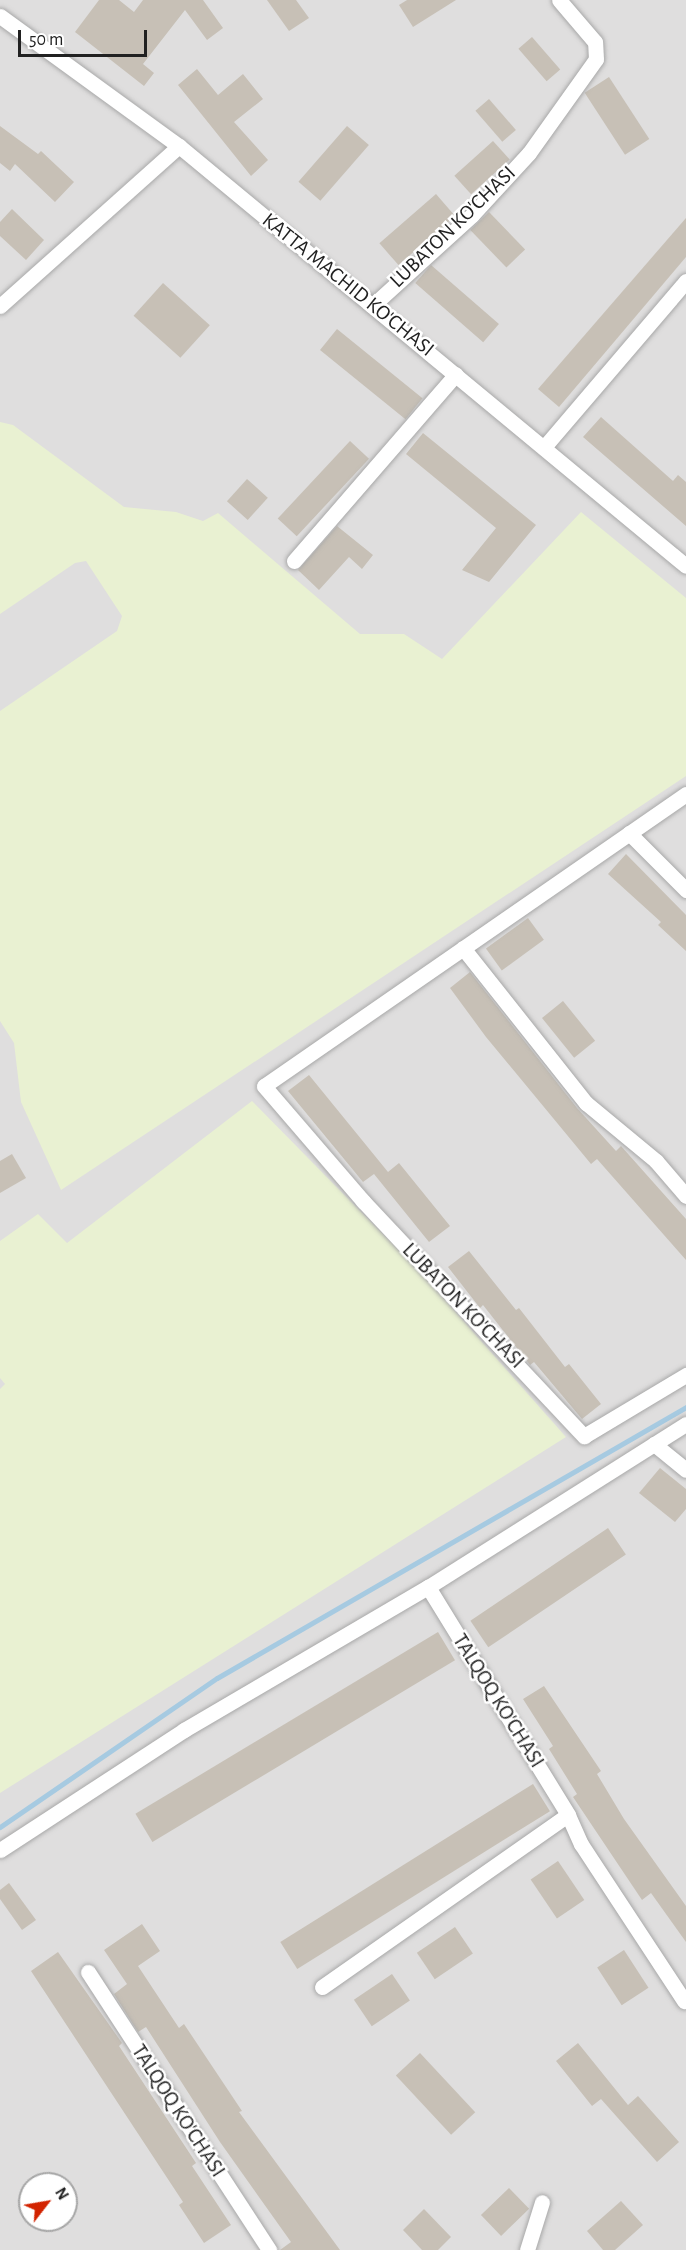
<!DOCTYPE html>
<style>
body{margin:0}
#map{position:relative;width:686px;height:2250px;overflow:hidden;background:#f2f0e7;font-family:"Alegreya Sans",sans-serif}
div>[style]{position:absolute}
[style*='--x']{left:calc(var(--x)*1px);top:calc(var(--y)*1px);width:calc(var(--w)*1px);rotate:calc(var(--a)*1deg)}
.residential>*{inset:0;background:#dfdede}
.farmland>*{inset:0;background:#e9f1d2}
.stream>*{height:5px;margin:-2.5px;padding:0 2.5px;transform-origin:2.5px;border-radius:2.5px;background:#a6cae1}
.building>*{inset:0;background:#c7c0b6;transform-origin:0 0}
.roads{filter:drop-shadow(0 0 2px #a8a8a8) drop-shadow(0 0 2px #a8a8a8)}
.minor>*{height:15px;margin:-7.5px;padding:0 7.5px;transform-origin:7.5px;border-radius:7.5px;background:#fff}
span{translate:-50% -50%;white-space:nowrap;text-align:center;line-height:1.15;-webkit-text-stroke:5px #fff;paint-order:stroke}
.street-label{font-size:21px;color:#212121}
.north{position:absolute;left:18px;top:2172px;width:60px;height:60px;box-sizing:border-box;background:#fff;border:2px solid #a6a6a6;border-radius:50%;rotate:59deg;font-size:16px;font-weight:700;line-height:24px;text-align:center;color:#212121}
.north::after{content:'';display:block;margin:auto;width:21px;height:27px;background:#d22300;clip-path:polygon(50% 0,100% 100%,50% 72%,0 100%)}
.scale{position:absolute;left:18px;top:30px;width:129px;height:27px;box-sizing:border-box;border:3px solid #212121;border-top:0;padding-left:8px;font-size:18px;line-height:21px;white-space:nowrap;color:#212121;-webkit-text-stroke:4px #fff;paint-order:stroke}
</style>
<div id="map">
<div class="residential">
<i style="clip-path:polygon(evenodd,0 0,686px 0,686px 2250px,0 2250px,0 0,30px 2184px,66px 2184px,66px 2220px,30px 2220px,30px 2184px)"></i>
</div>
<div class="farmland">
<i style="clip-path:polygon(0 422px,13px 425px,124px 507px,176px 512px,203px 521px,218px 513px,360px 634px,404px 634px,442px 659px,581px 512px,686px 598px,686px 776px,61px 1190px,21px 1102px,14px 1043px,0 1021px,0 711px,117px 631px,122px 616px,86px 561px,75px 563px,0 614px)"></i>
<i style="clip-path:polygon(252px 1101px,421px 1273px,566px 1437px,0 1793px,0 1389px,5px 1384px,0 1378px,0 1241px,38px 1214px,67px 1243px)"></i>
</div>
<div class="stream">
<i style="--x:0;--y:1827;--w:263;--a:-34.5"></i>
<i style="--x:217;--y:1678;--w:542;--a:-30.02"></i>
</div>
<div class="building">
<i style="clip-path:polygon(99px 0,119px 0,134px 12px,143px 0,203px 0,223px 28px,207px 40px,185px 10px,143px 64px,154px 73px,144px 86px,75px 32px)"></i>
<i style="clip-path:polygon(267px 0,296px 0,309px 18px,289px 31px)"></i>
<i style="clip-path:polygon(407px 0,456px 0,413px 27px,399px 5px)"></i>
<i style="left:532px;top:37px;width:43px;height:18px;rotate:49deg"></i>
<i style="clip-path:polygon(197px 69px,218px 95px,243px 74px,263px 99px,234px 122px,268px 160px,251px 176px,178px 85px)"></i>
<i style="left:609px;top:77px;width:74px;height:29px;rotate:57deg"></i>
<i style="left:489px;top:99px;width:41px;height:18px;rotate:49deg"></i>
<i style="clip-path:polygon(0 126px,38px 154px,41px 151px,74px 182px,55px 202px,15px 164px,10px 171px,0 163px)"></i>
<i style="left:347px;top:126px;width:29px;height:74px;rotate:41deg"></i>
<i style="left:493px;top:141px;width:25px;height:52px;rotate:48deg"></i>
<i style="left:436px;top:194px;width:29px;height:75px;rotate:49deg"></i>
<i style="clip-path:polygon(12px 209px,44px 240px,26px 260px,0 236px,0 222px)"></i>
<i style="left:489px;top:212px;width:52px;height:26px;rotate:46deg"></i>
<i style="clip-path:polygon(686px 218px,686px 257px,559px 407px,538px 389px)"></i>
<i style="left:431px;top:265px;width:90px;height:24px;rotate:41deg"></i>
<i style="left:163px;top:283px;width:63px;height:44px;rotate:42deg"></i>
<i style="left:337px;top:329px;width:110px;height:27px;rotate:39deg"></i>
<i style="clip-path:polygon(601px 417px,673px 481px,678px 475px,686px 482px,686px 526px,583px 437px)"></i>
<i style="clip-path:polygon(423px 433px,536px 525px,489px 582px,462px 570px,496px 528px,406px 454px)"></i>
<i style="left:350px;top:441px;width:26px;height:106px;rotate:43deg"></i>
<i style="left:247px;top:479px;width:28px;height:30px;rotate:42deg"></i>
<i style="clip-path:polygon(337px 526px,373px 555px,362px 569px,349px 557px,319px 590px,298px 570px)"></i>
<i style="clip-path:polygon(626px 854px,686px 915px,686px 951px,658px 925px,661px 922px,608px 874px)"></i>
<i style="left:528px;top:918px;width:27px;height:52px;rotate:54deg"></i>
<i style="clip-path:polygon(470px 972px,577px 1108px,616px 1151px,621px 1146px,686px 1219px,686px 1260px,597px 1159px,591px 1164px,486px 1037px,450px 988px)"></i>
<i style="left:563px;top:1001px;width:51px;height:27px;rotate:51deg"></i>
<i style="clip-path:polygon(309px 1075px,388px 1172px,399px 1163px,450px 1226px,429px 1242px,374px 1174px,363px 1182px,288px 1091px)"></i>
<i style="clip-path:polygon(12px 1154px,26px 1178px,0 1193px,0 1161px)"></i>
<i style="clip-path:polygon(469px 1251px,516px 1310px,519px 1308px,565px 1367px,569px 1364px,601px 1404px,582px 1419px,534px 1362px,530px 1365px,527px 1361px,483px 1305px,480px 1308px,448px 1267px)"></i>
<i style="clip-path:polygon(660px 1468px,686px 1489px,686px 1509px,675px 1522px,639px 1493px)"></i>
<i style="left:608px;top:1528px;width:32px;height:166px;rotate:56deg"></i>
<i style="left:438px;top:1632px;width:33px;height:353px;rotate:59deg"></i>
<i style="clip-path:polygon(544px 1686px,601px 1771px,597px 1774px,624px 1819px,686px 1906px,686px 1942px,651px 1893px,642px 1900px,573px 1797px,577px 1794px,549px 1749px,553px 1746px,523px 1699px)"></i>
<i style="left:533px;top:1784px;width:32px;height:298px;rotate:58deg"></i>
<i style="left:558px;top:1861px;width:47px;height:33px;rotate:56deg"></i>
<i style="clip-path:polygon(9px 1883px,36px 1920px,22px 1930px,0 1899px,0 1890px)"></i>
<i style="clip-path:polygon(142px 1924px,160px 1951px,138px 1966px,179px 2028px,184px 2024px,242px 2111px,239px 2112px,340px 2250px,280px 2250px,291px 2242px,220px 2142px,146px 2027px,138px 2032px,114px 1994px,127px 1984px,104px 1950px)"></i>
<i style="left:455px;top:1927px;width:32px;height:46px;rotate:56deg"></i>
<i style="left:624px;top:1950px;width:45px;height:32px;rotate:57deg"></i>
<i style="clip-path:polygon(58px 1952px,122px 2043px,119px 2046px,196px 2163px,192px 2166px,231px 2225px,204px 2243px,179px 2205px,183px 2202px,31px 1971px)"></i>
<i style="left:392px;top:1974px;width:32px;height:46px;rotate:56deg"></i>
<i style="clip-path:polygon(578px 2043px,628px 2105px,638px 2096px,679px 2142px,657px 2162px,601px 2099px,592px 2106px,556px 2061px)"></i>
<i style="left:420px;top:2053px;width:81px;height:33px;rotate:47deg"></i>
<i style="left:509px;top:2188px;width:29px;height:39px;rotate:46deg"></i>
<i style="clip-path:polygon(621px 2201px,643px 2225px,615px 2250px,603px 2250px,587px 2231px)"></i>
<i style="clip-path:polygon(424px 2209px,451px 2237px,438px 2250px,422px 2250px,403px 2230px)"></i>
</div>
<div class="roads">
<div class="minor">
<i style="--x:0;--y:16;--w:221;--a:36"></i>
<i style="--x:179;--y:146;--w:658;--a:39.64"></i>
<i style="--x:0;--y:306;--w:240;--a:-41.8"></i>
<i style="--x:372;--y:306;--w:135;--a:-42.3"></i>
<i style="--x:472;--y:215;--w:84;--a:-47.4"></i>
<i style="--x:529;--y:153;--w:115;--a:-54.5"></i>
<i style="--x:596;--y:59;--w:17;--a:-93"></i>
<i style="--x:595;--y:42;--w:55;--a:-130.6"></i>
<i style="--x:545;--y:446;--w:217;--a:-49.5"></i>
<i style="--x:294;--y:561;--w:247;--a:-49.1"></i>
<i style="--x:686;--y:794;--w:513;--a:145.32"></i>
<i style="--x:264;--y:1086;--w:152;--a:49.3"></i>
<i style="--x:363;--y:1201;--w:323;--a:46.8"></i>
<i style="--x:584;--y:1436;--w:119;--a:-30.9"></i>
<i style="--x:629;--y:833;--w:81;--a:45"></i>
<i style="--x:463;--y:948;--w:198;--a:51.6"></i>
<i style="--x:586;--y:1103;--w:91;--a:39.6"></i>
<i style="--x:656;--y:1161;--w:46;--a:49.4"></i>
<i style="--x:654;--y:1444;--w:41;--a:39.1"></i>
<i style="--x:428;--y:1587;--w:268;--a:58.4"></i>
<i style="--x:568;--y:1815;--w:32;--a:66"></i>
<i style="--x:581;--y:1844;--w:188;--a:56.7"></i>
<i style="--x:0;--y:1850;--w:220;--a:-33.1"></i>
<i style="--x:184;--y:1730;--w:283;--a:-30.4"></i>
<i style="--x:428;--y:1587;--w:305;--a:-32.3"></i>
<i style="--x:88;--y:1972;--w:332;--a:56.9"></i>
<i style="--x:322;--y:1987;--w:300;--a:-35"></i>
<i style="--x:527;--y:2250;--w:50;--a:-72.6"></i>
</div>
</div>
<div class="street-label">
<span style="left:453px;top:227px;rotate:-44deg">LUBATON KO'CHASI</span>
<span style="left:348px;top:285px;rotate:39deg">KATTA MACHID KO'CHASI</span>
<span style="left:463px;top:1306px;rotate:46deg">LUBATON KO'CHASI</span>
<span style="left:498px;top:1701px;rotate:58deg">TALQOQ KO'CHASI</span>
<span style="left:178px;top:2111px;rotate:57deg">TALQOQ KO'CHASI</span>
</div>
<div class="north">N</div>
<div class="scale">50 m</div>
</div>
